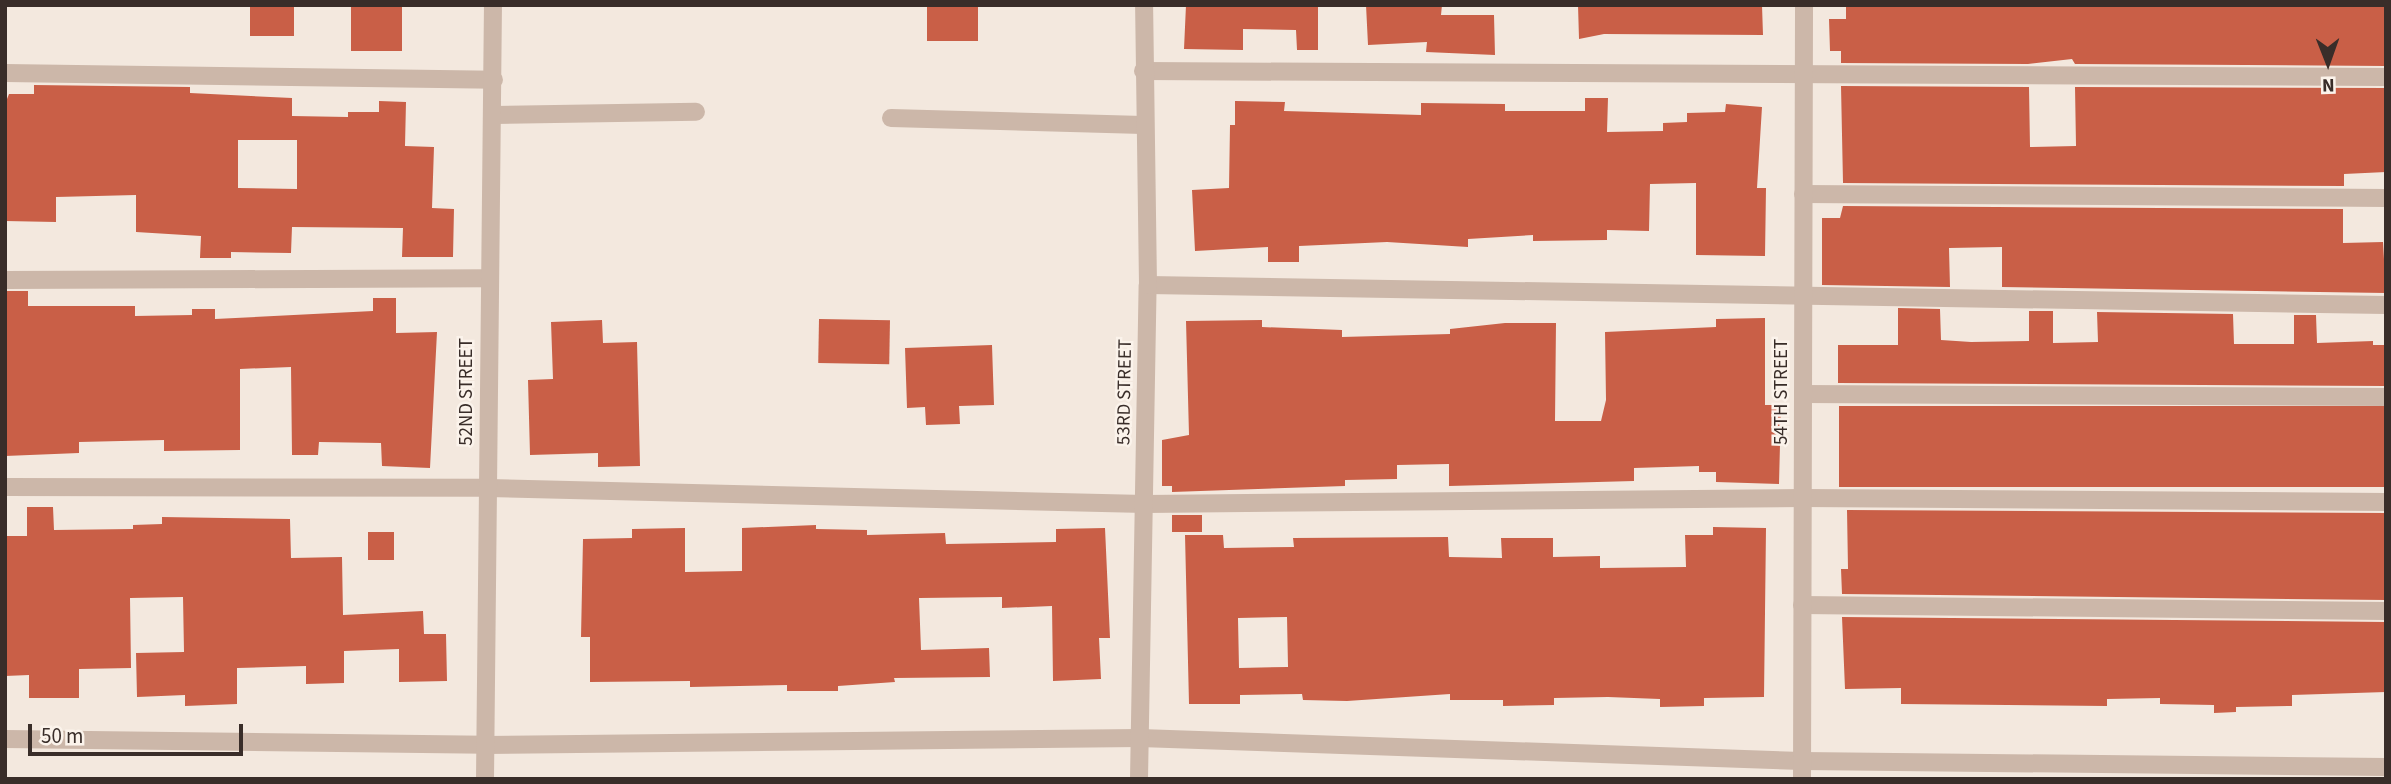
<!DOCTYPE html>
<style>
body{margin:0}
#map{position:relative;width:2391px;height:784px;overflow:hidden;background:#f3e8de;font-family:"Source Sans 3",sans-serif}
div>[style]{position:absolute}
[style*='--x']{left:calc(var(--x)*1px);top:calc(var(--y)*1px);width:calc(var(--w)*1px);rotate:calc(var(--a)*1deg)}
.building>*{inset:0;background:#c95f47;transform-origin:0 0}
.minor>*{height:18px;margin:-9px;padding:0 9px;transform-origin:9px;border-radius:9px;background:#ccb7a9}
span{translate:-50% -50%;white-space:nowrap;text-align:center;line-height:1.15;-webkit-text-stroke:5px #fbf3eb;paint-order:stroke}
.street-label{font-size:19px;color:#392d29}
.frame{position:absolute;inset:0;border:7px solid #392d29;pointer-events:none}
.north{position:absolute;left:2293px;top:28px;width:70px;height:70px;-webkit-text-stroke:5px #fbf3eb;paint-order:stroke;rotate:179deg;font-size:19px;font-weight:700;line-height:28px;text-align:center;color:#392d29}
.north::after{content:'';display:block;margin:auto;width:24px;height:32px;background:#392d29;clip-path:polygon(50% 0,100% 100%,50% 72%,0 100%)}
.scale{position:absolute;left:28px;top:724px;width:215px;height:32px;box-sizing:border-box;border:4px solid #392d29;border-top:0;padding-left:9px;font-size:21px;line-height:24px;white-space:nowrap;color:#392d29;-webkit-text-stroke:5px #fbf3eb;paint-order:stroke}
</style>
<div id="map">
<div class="building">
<i style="left:250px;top:5px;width:44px;height:31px"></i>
<i style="left:351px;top:5px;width:51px;height:46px"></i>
<i style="left:927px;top:5px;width:51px;height:36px"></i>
<i style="clip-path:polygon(1186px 5px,1318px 5px,1318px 50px,1297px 50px,1296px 30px,1243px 29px,1243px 50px,1184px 49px)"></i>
<i style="clip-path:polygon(1366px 5px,1442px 5px,1441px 15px,1494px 15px,1495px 55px,1426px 52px,1427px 42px,1368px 45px)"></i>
<i style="clip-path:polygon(1578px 5px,1762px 5px,1763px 35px,1604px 34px,1579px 39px)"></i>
<i style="clip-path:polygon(1846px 5px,2386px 5px,2386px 66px,2075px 64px,2072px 59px,2028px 64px,1841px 63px,1841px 51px,1830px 51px,1829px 19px,1846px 19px)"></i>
<i style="clip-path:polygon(evenodd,34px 85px,190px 87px,190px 93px,292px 98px,292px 116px,348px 117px,348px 112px,379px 112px,379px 101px,406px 102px,405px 146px,434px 147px,432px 208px,454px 209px,453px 257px,402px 257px,403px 228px,292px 227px,291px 253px,231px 252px,231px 258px,200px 258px,201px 236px,136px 232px,136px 195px,56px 197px,56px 222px,5px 221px,5px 104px,9px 94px,34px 94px,34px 85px,238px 140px,297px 140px,297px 189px,238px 188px,238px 140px)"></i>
<i style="clip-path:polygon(1841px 86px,2029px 87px,2030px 147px,2076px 146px,2075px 87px,2386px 88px,2386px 172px,2344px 174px,2344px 186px,1843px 183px)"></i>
<i style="clip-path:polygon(1585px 98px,1608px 98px,1607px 132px,1663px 131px,1663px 123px,1687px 122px,1687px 113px,1725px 112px,1726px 104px,1762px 107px,1757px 188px,1766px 188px,1765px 256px,1696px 255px,1696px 183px,1650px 184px,1649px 231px,1607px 230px,1607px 240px,1533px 241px,1533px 235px,1468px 239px,1468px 247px,1387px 242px,1299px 246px,1299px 262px,1268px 262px,1268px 247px,1195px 251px,1192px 190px,1229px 188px,1230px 125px,1235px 125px,1235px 101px,1285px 102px,1284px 111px,1421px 115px,1421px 103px,1505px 104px,1505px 111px,1585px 111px)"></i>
<i style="clip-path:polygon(1843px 206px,2343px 209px,2343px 243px,2383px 242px,2386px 293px,2002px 287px,2002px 247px,1949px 248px,1950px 287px,1822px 285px,1822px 218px,1840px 218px)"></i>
<i style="clip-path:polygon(5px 291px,28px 291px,28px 306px,135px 306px,135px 316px,192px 315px,192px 309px,215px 309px,215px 319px,373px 311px,373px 298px,396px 298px,396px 333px,437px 332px,430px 468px,382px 466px,381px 443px,319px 442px,318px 455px,292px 455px,291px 367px,240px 369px,240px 450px,164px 451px,164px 440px,79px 442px,79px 453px,5px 456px)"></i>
<i style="clip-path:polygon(1898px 308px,1940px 309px,1941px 340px,1971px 342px,2029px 341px,2029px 311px,2053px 311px,2053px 343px,2098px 342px,2097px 312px,2233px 314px,2234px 344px,2294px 344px,2294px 315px,2316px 315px,2317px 343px,2373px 341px,2373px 345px,2386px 345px,2386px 386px,1838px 383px,1838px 345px,1898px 345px)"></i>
<i style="clip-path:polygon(1765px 318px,1765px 405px,1781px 405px,1779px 484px,1716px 482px,1716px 472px,1699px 472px,1699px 466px,1634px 468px,1634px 481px,1449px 486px,1449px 464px,1397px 465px,1397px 479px,1345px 480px,1345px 486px,1172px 492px,1172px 486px,1162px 486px,1162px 440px,1189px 435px,1186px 321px,1262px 320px,1262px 327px,1342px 330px,1342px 337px,1450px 334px,1450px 329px,1505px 323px,1556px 323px,1555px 421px,1601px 421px,1606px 400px,1605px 332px,1716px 327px,1716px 319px)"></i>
<i style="left:819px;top:319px;width:71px;height:44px;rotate:1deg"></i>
<i style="clip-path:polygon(602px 320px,603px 343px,637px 342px,640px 466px,598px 467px,598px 453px,530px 455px,528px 380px,553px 379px,551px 322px)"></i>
<i style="clip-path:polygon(992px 345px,994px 405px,959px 406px,960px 424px,926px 425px,925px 407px,907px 408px,905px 348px)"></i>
<i style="left:1839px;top:406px;width:547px;height:81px"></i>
<i style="clip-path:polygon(27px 507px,53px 507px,54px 530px,133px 529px,133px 525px,162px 524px,162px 517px,290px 519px,291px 558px,342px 557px,343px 615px,423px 611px,424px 634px,446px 634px,447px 681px,399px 682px,399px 649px,344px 651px,344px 683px,306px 684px,306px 666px,237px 668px,237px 704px,185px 706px,185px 695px,137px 697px,136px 653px,184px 652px,183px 597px,130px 598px,131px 668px,79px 669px,79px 698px,29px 698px,29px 675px,5px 676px,5px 536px,27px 536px)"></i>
<i style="clip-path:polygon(1847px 510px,2386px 513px,2386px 600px,1842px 594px,1841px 569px,1848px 569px)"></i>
<i style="left:1172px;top:515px;width:30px;height:17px"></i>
<i style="clip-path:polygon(816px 525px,816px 529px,867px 530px,867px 535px,945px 533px,946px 544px,1056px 542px,1056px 529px,1105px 528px,1110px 638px,1099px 638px,1101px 679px,1053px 681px,1052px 606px,1002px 608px,1002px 597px,919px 598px,921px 650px,989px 648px,990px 677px,894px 678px,895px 682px,838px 686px,838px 691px,787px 691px,787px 685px,690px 687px,690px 681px,590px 682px,590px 637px,581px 637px,583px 539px,632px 538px,632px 529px,685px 528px,685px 572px,742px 571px,742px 528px)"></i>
<i style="clip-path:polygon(evenodd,1713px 527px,1766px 528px,1764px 697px,1704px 698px,1704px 706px,1660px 707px,1660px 699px,1608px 697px,1554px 698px,1554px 705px,1503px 706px,1503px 700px,1450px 700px,1450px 694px,1347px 701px,1303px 700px,1302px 694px,1240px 695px,1240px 704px,1189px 704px,1185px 535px,1223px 535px,1224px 548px,1294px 547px,1293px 538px,1448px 537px,1449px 557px,1502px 558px,1501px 538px,1553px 538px,1553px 557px,1600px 556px,1600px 568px,1686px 567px,1685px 535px,1713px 535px,1713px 527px,1287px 617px,1288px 667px,1239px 668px,1238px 618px,1287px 617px)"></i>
<i style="left:368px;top:532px;width:26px;height:28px"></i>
<i style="clip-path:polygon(1842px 617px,2386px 622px,2386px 692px,2292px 695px,2292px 706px,2236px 707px,2236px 712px,2214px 713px,2214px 705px,2160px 704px,2160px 698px,2107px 699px,2107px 706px,1901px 704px,1901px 688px,1845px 689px)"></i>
</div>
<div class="minor">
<i style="--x:1143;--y:71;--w:1243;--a:0.28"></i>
<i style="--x:5;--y:73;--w:489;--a:0.8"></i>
<i style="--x:495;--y:115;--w:201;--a:-0.9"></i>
<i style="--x:891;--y:118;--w:252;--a:1.6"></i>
<i style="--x:1803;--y:194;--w:583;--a:0.39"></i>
<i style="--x:5;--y:280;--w:482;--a:-0.2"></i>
<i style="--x:1148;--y:285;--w:1238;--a:0.93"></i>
<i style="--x:1803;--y:394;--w:583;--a:0.29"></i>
<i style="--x:5;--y:487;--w:483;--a:0.1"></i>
<i style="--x:488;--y:488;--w:657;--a:1.4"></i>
<i style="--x:1145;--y:504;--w:658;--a:-0.52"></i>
<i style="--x:1803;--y:498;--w:583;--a:0.39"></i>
<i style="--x:1802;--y:605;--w:584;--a:0.59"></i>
<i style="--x:5;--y:739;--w:480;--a:0.7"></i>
<i style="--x:485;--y:745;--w:655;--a:-0.61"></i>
<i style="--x:1140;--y:738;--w:662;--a:1.99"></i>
<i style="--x:1802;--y:761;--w:584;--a:0.59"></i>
<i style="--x:485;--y:779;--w:774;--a:-89.41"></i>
<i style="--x:1139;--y:779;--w:494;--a:-89"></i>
<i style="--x:1148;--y:285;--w:280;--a:-90.8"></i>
<i style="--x:1802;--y:779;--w:774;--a:-89.85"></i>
</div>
<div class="street-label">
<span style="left:467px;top:392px;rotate:-90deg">52ND STREET</span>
<span style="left:1125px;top:392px;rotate:-89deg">53RD STREET</span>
<span style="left:1782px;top:392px;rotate:-90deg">54TH STREET</span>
</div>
<div class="frame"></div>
<div class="north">N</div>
<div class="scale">50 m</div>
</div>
